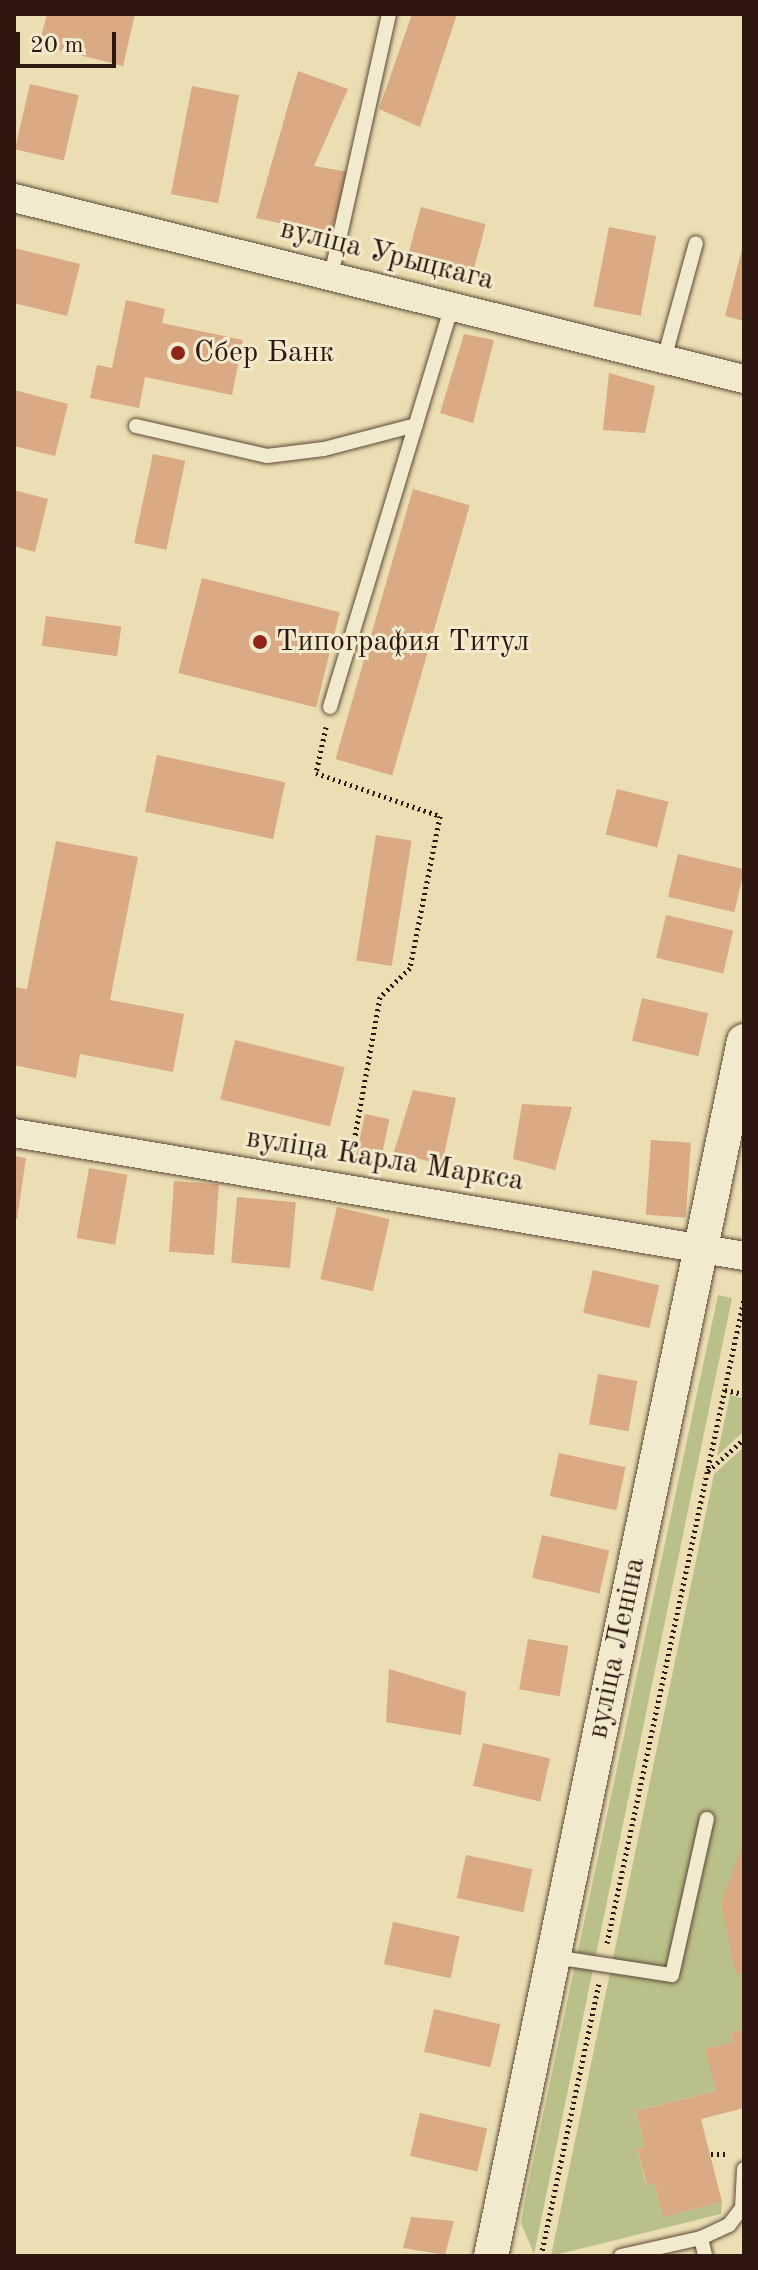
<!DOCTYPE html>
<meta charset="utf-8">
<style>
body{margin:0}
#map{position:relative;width:758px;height:2270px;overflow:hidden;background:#eadeb2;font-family:"Old Standard TT",serif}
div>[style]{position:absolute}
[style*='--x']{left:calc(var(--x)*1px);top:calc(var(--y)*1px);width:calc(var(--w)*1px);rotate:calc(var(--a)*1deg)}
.green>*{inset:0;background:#bac08a}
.building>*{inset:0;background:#daaa84;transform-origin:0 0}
.path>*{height:5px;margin-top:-2.5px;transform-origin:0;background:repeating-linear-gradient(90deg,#2e170f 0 2px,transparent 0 6px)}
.roads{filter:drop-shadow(0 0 2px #5d4938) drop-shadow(0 0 2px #5d4938)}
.service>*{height:14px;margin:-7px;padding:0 7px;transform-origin:7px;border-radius:7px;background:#f1eacd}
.minor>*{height:28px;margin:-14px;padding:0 14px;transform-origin:14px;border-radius:14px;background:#f1eacd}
.tertiary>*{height:34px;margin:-17px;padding:0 17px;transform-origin:17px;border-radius:17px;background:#f1eacd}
.dots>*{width:22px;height:22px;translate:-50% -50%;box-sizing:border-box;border:4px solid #f1eacd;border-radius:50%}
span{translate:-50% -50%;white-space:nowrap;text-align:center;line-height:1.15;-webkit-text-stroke:6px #f1eacd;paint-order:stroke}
.street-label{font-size:30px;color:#2e170f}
.poi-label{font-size:30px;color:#2e170f}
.left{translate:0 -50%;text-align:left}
.frame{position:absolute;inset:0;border:16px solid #2e170f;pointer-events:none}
.scale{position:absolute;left:16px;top:32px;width:100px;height:36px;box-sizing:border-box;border:4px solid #2e170f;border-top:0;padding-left:10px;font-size:24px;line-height:28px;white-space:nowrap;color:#2e170f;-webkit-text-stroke:6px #f1eacd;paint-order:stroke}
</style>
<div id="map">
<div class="green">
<i style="clip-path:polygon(718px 1295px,732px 1298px,534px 2254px,521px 2223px,525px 2199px)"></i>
<i style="clip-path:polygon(730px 1395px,744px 1399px,744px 1431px,717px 1456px)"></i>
<i style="clip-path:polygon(744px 1447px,744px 2029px,731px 2032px,734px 2042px,706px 2049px,716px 2091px,636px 2111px,645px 2146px,637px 2148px,646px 2185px,654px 2183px,663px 2217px,722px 2202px,721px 2214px,551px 2256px,714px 1474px)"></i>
</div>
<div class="building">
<i style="clip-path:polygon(47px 14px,135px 14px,123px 66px,39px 45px)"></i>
<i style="clip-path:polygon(412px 14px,457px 14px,420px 127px,379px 109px)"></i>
<i style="clip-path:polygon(298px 71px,348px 89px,314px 166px,348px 172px,331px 235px,256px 218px)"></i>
<i style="left:30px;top:84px;width:50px;height:67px;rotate:13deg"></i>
<i style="left:192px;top:86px;width:48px;height:110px;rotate:11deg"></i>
<i style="left:421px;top:207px;width:67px;height:48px;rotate:15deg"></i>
<i style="left:609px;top:227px;width:48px;height:81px;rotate:11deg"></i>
<i style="clip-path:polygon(743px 245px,744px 245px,744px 321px,725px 316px)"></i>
<i style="clip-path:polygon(14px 248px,80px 264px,67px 316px,14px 303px)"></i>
<i style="clip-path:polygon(126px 300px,165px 309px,162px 323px,243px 340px,232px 395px,145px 377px,139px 408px,90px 398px,97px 365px,112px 368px)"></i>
<i style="clip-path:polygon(464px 334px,494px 340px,473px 423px,440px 413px)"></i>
<i style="clip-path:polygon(609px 373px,655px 386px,645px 433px,603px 430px)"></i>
<i style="clip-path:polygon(14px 390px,68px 404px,55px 456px,14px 446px)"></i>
<i style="left:153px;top:454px;width:33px;height:91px;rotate:12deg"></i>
<i style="left:413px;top:489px;width:59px;height:281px;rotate:16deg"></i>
<i style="clip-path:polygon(14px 490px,48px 499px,35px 552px,14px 546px)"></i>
<i style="left:202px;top:578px;width:142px;height:98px;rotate:14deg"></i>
<i style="left:46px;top:616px;width:76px;height:30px;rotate:8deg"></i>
<i style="left:157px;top:755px;width:131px;height:58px;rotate:12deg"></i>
<i style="left:617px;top:789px;width:53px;height:47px;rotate:14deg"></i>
<i style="left:376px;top:835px;width:36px;height:127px;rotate:9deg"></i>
<i style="clip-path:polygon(56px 841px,138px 857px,110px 1000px,184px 1014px,173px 1072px,80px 1054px,76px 1078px,14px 1065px,14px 987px,27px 989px)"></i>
<i style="left:678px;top:854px;width:68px;height:44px;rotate:13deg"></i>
<i style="left:666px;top:915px;width:69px;height:44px;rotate:13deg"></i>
<i style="left:642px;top:998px;width:68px;height:44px;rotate:13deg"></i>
<i style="left:235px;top:1040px;width:113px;height:61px;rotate:14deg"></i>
<i style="clip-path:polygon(413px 1090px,456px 1098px,442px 1165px,394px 1152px)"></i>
<i style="clip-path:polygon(522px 1104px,572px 1107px,555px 1170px,513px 1159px)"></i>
<i style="left:365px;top:1114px;width:25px;height:47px;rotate:12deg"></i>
<i style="left:651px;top:1140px;width:40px;height:75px;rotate:4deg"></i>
<i style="clip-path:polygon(14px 1156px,26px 1158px,17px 1219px,14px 1218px)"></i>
<i style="left:89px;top:1168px;width:39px;height:71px;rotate:10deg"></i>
<i style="left:174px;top:1181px;width:45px;height:71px;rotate:4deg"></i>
<i style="left:237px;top:1197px;width:59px;height:66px;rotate:5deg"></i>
<i style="left:337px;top:1207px;width:54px;height:74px;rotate:13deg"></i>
<i style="left:593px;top:1270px;width:68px;height:44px;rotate:13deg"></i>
<i style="left:598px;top:1374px;width:40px;height:51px;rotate:10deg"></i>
<i style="left:559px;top:1453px;width:68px;height:44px;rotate:12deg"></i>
<i style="left:542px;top:1535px;width:69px;height:44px;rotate:13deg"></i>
<i style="left:528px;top:1639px;width:41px;height:51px;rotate:10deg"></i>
<i style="clip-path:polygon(389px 1669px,466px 1692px,461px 1735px,386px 1722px)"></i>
<i style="left:483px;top:1743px;width:69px;height:44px;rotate:13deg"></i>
<i style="clip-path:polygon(744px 1841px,744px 1972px,736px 1974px,721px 1904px)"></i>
<i style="left:466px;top:1855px;width:68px;height:44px;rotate:12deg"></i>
<i style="left:393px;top:1922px;width:68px;height:43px;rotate:12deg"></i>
<i style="left:434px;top:2009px;width:68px;height:44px;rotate:13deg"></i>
<i style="clip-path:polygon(744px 2029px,744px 2108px,701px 2119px,722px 2202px,663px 2217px,654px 2183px,647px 2186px,637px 2148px,645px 2146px,636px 2111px,716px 2091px,705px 2049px,734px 2042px,731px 2032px)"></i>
<i style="left:420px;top:2113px;width:69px;height:44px;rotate:13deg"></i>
<i style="clip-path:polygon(411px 2217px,454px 2221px,445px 2255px,403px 2248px)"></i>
</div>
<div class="path">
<i style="--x:326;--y:727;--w:47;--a:102.3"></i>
<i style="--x:316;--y:773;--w:131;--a:19.1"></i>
<i style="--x:440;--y:816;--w:155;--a:101.2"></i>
<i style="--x:410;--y:968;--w:42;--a:136"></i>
<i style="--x:380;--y:997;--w:164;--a:100.2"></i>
<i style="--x:725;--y:1390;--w:19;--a:12"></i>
<i style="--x:708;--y:1471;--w:48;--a:-41.6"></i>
<i style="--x:607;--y:1943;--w:658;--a:-77.99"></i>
<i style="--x:711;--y:2154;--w:15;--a:0"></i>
<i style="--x:541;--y:2256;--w:278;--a:-78"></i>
</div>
<div class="roads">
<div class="service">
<i style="--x:331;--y:276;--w:268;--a:-77.5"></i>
<i style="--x:664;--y:359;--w:120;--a:-74.6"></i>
<i style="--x:136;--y:426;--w:134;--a:12.9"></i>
<i style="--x:267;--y:456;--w:57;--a:-7"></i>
<i style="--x:324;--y:449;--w:95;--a:-14.6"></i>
<i style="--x:330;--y:707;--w:419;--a:-73.1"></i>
<i style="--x:554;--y:1957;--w:119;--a:8.7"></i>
<i style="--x:672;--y:1975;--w:160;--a:-77.4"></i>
<i style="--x:701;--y:2238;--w:31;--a:-25"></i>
<i style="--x:729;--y:2225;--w:21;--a:-53"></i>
<i style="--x:742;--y:2208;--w:39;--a:-87"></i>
<i style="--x:621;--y:2256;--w:82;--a:-12.7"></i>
<i style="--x:701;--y:2238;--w:18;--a:77"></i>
</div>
<div class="minor">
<i style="--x:14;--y:198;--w:752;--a:13.93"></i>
<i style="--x:14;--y:1133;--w:740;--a:9.56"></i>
</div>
<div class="tertiary">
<i style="--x:491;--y:2256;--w:1241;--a:-78.24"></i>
</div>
</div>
<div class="dots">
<i style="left:178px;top:353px;background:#8f2418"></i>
<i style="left:260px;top:642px;background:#8f2418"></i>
</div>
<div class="street-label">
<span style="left:387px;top:255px;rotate:14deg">вуліца Урыцкага</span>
<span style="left:385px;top:1160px;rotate:9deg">вуліца Карла Маркса</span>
<span style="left:617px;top:1648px;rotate:-78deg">вуліца Леніна</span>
</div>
<div class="poi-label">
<span class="left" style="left:194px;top:353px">Сбер Банк</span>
<span class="left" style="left:276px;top:642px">Типография Титул</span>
</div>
<div class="frame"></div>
<div class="scale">20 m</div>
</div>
